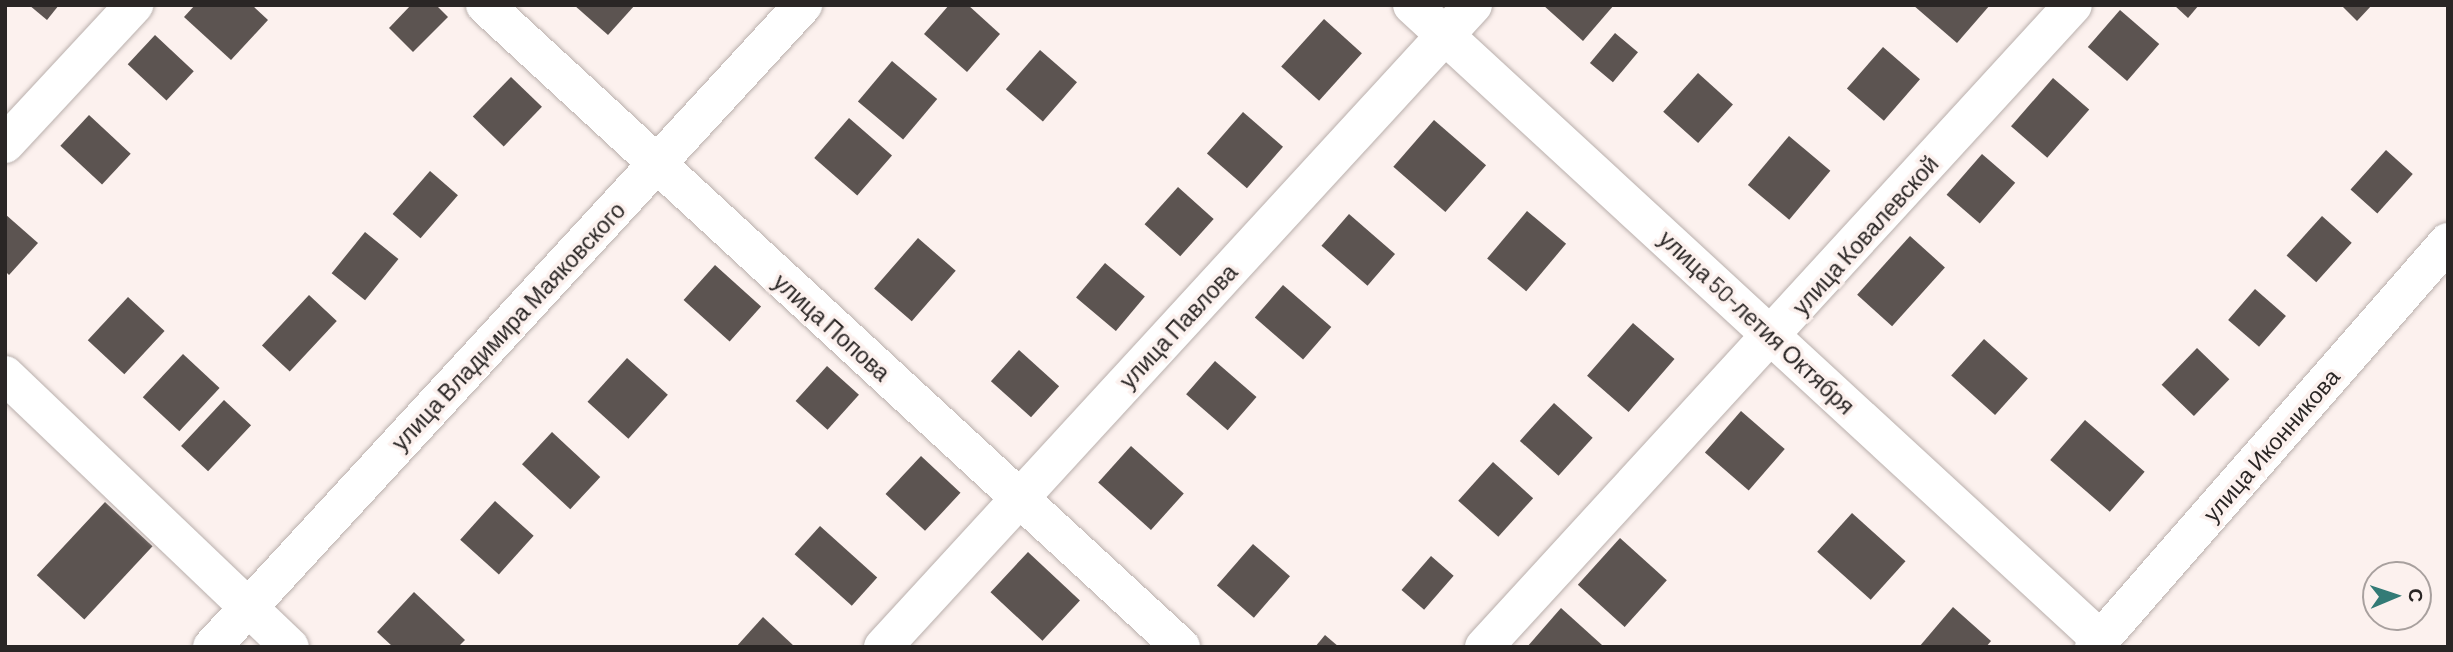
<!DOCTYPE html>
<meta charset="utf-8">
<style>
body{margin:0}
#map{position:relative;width:2453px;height:652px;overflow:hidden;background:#fcf1ee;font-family:Barlow,sans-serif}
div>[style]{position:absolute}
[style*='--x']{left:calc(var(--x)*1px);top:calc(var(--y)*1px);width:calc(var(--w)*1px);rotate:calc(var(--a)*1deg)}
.building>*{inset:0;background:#5c5451;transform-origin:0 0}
.roads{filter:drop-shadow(0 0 2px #b9afac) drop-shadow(0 0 2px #b9afac)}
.street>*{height:38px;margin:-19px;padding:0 19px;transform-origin:19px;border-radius:19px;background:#fff}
.secondary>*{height:38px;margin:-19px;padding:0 19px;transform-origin:19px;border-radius:19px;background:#fff}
span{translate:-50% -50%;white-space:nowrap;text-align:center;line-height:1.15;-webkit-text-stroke:7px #fcf1ee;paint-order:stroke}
.street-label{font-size:23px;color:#2a2625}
.frame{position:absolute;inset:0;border:7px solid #2a2625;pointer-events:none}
.north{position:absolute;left:2362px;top:561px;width:70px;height:70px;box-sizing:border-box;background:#fcf1ee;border:2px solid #a8a09e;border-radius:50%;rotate:88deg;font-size:19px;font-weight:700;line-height:28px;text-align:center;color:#2a2625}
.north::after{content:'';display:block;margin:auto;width:24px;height:32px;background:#337b76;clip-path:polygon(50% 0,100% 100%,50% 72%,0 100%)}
</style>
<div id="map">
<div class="building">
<i style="clip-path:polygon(29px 5px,59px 5px,47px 20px)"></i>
<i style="clip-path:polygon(195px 5px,252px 5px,268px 20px,231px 60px,184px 17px)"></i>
<i style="clip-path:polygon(411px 5px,436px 5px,448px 17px,413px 52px,389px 28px)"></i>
<i style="clip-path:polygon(574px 5px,635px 5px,608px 35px)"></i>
<i style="clip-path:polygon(949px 5px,968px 5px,1000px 34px,967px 72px,924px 34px)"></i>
<i style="clip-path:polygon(1543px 5px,1614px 5px,1583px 41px)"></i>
<i style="clip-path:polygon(1913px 5px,1990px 5px,1957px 43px)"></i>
<i style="clip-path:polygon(2174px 5px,2199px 5px,2188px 18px)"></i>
<i style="clip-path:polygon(2341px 5px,2372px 5px,2357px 21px)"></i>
<i style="left:2120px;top:10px;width:52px;height:49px;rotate:41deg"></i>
<i style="left:1324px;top:19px;width:51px;height:64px;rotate:42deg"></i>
<i style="left:1615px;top:33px;width:30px;height:39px;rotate:40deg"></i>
<i style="left:155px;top:35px;width:53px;height:40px;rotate:43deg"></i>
<i style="left:1883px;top:47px;width:49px;height:55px;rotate:41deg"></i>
<i style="left:1040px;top:50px;width:49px;height:52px;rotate:41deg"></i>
<i style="left:892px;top:61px;width:59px;height:53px;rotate:40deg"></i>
<i style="left:1698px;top:73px;width:47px;height:52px;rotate:42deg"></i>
<i style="left:511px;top:77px;width:43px;height:55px;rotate:44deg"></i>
<i style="left:2053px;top:78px;width:48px;height:64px;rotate:41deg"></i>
<i style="left:1243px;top:112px;width:53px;height:55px;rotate:41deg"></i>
<i style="left:89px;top:115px;width:57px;height:42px;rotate:43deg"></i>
<i style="left:849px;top:118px;width:57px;height:53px;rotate:41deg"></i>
<i style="left:1434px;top:120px;width:69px;height:62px;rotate:41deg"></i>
<i style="left:1789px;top:136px;width:54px;height:64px;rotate:40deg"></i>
<i style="left:2386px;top:150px;width:36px;height:53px;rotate:42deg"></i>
<i style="left:1982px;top:154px;width:44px;height:54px;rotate:41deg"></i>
<i style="left:430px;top:171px;width:37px;height:57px;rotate:41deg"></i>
<i style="left:1178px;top:187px;width:48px;height:50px;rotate:42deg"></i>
<i style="left:1527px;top:211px;width:51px;height:62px;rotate:40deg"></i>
<i style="clip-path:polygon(5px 214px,38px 243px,9px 275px,5px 271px)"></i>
<i style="left:1349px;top:214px;width:61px;height:42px;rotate:41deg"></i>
<i style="left:2322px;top:216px;width:40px;height:53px;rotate:42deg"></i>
<i style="left:365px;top:232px;width:43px;height:53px;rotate:39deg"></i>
<i style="left:1910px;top:236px;width:47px;height:79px;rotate:42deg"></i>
<i style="left:918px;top:238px;width:50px;height:67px;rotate:41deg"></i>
<i style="left:1105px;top:263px;width:52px;height:45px;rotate:40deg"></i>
<i style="left:715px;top:265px;width:62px;height:47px;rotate:42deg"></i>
<i style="left:1283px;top:285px;width:64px;height:43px;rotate:41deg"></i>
<i style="left:2255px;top:289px;width:41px;height:41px;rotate:41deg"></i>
<i style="left:309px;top:295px;width:38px;height:69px;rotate:43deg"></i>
<i style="left:128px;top:297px;width:50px;height:59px;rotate:43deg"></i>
<i style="left:1633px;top:323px;width:55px;height:70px;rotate:41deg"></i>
<i style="left:1984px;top:339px;width:59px;height:49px;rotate:42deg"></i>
<i style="left:2197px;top:348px;width:45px;height:51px;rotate:44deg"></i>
<i style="left:1019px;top:350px;width:54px;height:42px;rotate:42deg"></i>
<i style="left:183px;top:354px;width:50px;height:59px;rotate:43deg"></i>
<i style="left:627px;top:358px;width:55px;height:59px;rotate:42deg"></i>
<i style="left:1215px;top:361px;width:55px;height:44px;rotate:41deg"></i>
<i style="left:827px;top:366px;width:43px;height:47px;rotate:42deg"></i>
<i style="left:224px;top:400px;width:37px;height:63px;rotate:43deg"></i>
<i style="left:1554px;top:403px;width:52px;height:51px;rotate:42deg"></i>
<i style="left:1741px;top:411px;width:58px;height:55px;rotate:41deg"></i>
<i style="left:2085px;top:420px;width:79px;height:53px;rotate:41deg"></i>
<i style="left:552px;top:432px;width:66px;height:44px;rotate:43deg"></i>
<i style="left:1131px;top:446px;width:71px;height:49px;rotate:42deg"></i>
<i style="left:921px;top:456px;width:54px;height:52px;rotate:43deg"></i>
<i style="left:1493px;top:462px;width:54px;height:52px;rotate:42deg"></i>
<i style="left:495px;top:501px;width:52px;height:52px;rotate:42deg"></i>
<i style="left:105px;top:502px;width:65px;height:100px;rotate:43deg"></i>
<i style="left:1852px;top:513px;width:72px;height:52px;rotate:42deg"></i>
<i style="left:820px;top:526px;width:77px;height:38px;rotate:42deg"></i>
<i style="left:1620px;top:538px;width:63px;height:63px;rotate:42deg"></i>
<i style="left:1253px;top:544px;width:49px;height:55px;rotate:41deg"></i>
<i style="left:1028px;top:552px;width:71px;height:55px;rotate:43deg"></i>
<i style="left:1431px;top:556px;width:30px;height:45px;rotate:41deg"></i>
<i style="clip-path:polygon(414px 592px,465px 640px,458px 647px,393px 647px,377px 632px)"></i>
<i style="clip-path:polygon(1953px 607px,1991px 641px,1986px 647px,1919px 647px)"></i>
<i style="clip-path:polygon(1561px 608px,1602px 645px,1601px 647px,1527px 647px)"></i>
<i style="clip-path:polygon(763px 617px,795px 647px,736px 647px)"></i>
<i style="clip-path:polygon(1325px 635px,1339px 647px,1315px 647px)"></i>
</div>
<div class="roads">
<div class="street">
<i style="--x:485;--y:5;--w:947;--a:42.69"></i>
<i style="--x:1412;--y:5;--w:937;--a:42.66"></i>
<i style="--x:5;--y:144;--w:190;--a:-47.1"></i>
<i style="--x:5;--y:375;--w:394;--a:43.7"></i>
<i style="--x:883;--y:647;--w:872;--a:-47.42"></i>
<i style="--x:1484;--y:647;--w:871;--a:-47.47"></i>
<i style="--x:2094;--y:647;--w:538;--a:-48.84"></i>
</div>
<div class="secondary">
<i style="--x:212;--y:647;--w:873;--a:-47.37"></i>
</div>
</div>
<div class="street-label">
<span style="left:1865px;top:235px;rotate:-48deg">улица Ковалевской</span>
<span style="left:1757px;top:322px;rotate:43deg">улица 50-летия Октября</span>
<span style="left:508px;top:326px;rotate:-47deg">улица Владимира Маяковского</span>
<span style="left:1178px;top:326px;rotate:-47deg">улица Павлова</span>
<span style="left:832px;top:327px;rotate:42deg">улица Попова</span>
<span style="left:2271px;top:445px;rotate:-49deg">улица Иконникова</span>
</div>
<div class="frame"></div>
<div class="north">С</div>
</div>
